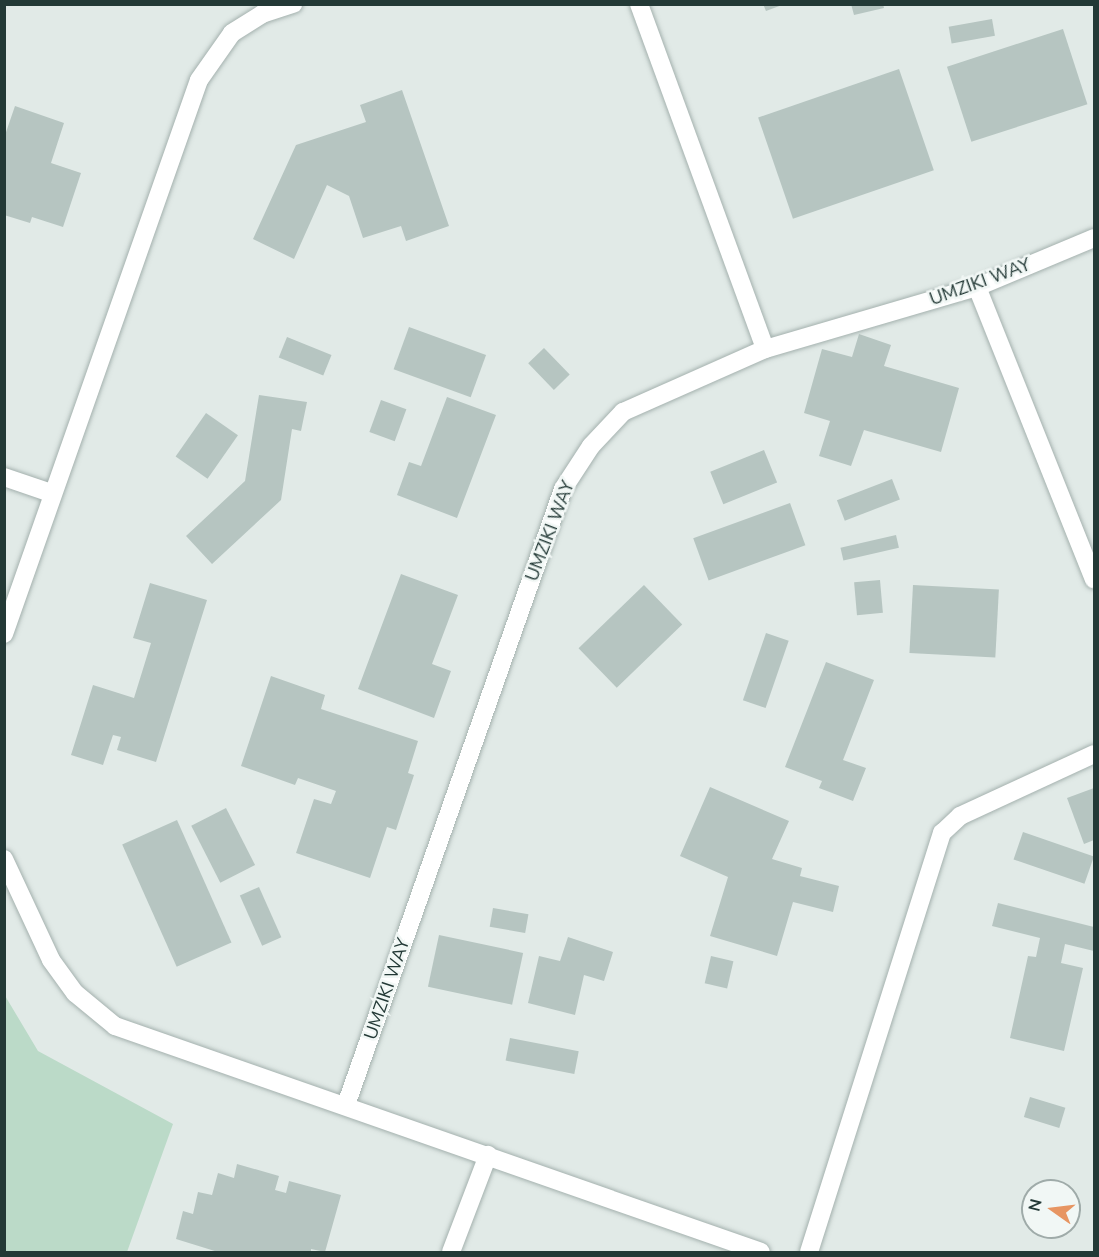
<!DOCTYPE html>
<style>
body{margin:0}
#map{position:relative;width:1099px;height:1257px;overflow:hidden;background:#e1eae7;font-family:"Nunito Sans",sans-serif}
div>[style]{position:absolute}
[style*='--x']{left:calc(var(--x)*1px);top:calc(var(--y)*1px);width:calc(var(--w)*1px);rotate:calc(var(--a)*1deg)}
.green>*{inset:0;background:#bbdac8}
.building>*{inset:0;background:#b6c5c1;transform-origin:0 0}
.roads{filter:drop-shadow(0 0 2px #a4b1ae) drop-shadow(0 0 2px #a4b1ae)}
.street>*{height:18px;margin:-9px;padding:0 9px;transform-origin:9px;border-radius:9px;background:#fff}
span{translate:-50% -50%;white-space:nowrap;text-align:center;line-height:1.15;-webkit-text-stroke:5px #f1f7f5;paint-order:stroke}
.street-label{font-size:18px;color:#233936}
.frame{position:absolute;inset:0;border:6px solid #233936;pointer-events:none}
.north{position:absolute;left:1021px;top:1179px;width:60px;height:60px;box-sizing:border-box;background:#f1f7f5;border:2px solid #9faba9;border-radius:50%;rotate:284deg;font-size:16px;font-weight:700;line-height:24px;text-align:center;color:#233936}
.north::after{content:'';display:block;margin:auto;width:21px;height:27px;background:#e79562;clip-path:polygon(50% 0,100% 100%,50% 72%,0 100%)}
</style>
<div id="map">
<div class="green">
<i style="clip-path:polygon(4px 994px,38px 1051px,173px 1124px,127px 1252px,5px 1252px)"></i>
</div>
<div class="building">
<i style="clip-path:polygon(763px 4px,782px 4px,782px 5px,766px 11px)"></i>
<i style="clip-path:polygon(851px 4px,883px 4px,884px 8px,854px 15px)"></i>
<i style="left:992px;top:19px;width:17px;height:44px;rotate:80deg"></i>
<i style="left:1063px;top:29px;width:79px;height:122px;rotate:72deg"></i>
<i style="left:899px;top:69px;width:107px;height:149px;rotate:71deg"></i>
<i style="clip-path:polygon(402px 90px,449px 226px,406px 241px,401px 226px,363px 238px,349px 196px,327px 185px,294px 259px,253px 239px,296px 145px,366px 122px,360px 105px)"></i>
<i style="clip-path:polygon(15px 106px,64px 123px,51px 163px,81px 173px,63px 227px,32px 217px,30px 223px,4px 215px,4px 138px)"></i>
<i style="left:409px;top:327px;width:82px;height:45px;rotate:20deg"></i>
<i style="clip-path:polygon(859px 334px,891px 345px,884px 366px,959px 388px,941px 452px,864px 430px,851px 466px,819px 456px,830px 421px,804px 413px,822px 349px,852px 357px)"></i>
<i style="left:287px;top:337px;width:48px;height:22px;rotate:22deg"></i>
<i style="left:544px;top:348px;width:37px;height:22px;rotate:46deg"></i>
<i style="clip-path:polygon(259px 395px,307px 402px,301px 431px,292px 429px,281px 500px,212px 564px,186px 536px,245px 481px)"></i>
<i style="clip-path:polygon(447px 397px,496px 415px,457px 518px,397px 495px,409px 462px,421px 466px)"></i>
<i style="left:381px;top:400px;width:27px;height:34px;rotate:20deg"></i>
<i style="left:206px;top:413px;width:39px;height:53px;rotate:35deg"></i>
<i style="left:764px;top:450px;width:35px;height:58px;rotate:68deg"></i>
<i style="left:892px;top:479px;width:22px;height:59px;rotate:69deg"></i>
<i style="left:790px;top:503px;width:45px;height:103px;rotate:70deg"></i>
<i style="left:896px;top:535px;width:13px;height:57px;rotate:77deg"></i>
<i style="clip-path:polygon(401px 574px,458px 595px,432px 664px,451px 671px,434px 718px,358px 689px)"></i>
<i style="left:880px;top:580px;width:33px;height:26px;rotate:85deg"></i>
<i style="clip-path:polygon(150px 583px,207px 600px,156px 762px,117px 750px,121px 737px,113px 735px,103px 765px,71px 755px,93px 685px,134px 698px,151px 643px,133px 638px)"></i>
<i style="left:644px;top:585px;width:55px;height:91px;rotate:46deg"></i>
<i style="left:913px;top:585px;width:86px;height:68px;rotate:3deg"></i>
<i style="left:766px;top:633px;width:24px;height:71px;rotate:19deg"></i>
<i style="clip-path:polygon(826px 662px,874px 680px,843px 760px,866px 768px,853px 801px,819px 788px,822px 781px,785px 767px)"></i>
<i style="clip-path:polygon(271px 676px,325px 695px,321px 709px,418px 741px,408px 773px,414px 775px,396px 830px,387px 827px,370px 878px,296px 853px,314px 799px,331px 804px,336px 791px,298px 778px,295px 785px,241px 766px)"></i>
<i style="clip-path:polygon(710px 787px,789px 821px,772px 859px,802px 868px,800px 876px,839px 886px,833px 912px,793px 902px,777px 956px,710px 936px,728px 877px,680px 856px)"></i>
<i style="clip-path:polygon(1094px 788px,1094px 840px,1084px 844px,1067px 798px)"></i>
<i style="left:226px;top:808px;width:64px;height:39px;rotate:63deg"></i>
<i style="left:177px;top:820px;width:134px;height:60px;rotate:66deg"></i>
<i style="left:1023px;top:832px;width:75px;height:29px;rotate:19deg"></i>
<i style="left:259px;top:887px;width:55px;height:21px;rotate:66deg"></i>
<i style="clip-path:polygon(998px 903px,1094px 927px,1094px 951px,1065px 944px,1061px 963px,1083px 968px,1064px 1051px,1010px 1038px,1028px 956px,1036px 957px,1040px 938px,992px 926px)"></i>
<i style="left:493px;top:908px;width:36px;height:19px;rotate:10deg"></i>
<i style="left:439px;top:935px;width:86px;height:53px;rotate:12deg"></i>
<i style="clip-path:polygon(568px 937px,613px 952px,604px 981px,584px 975px,575px 1015px,528px 1003px,539px 956px,560px 961px)"></i>
<i style="left:711px;top:956px;width:23px;height:28px;rotate:13deg"></i>
<i style="left:510px;top:1038px;width:70px;height:23px;rotate:11deg"></i>
<i style="left:1030px;top:1097px;width:37px;height:21px;rotate:17deg"></i>
<i style="clip-path:polygon(237px 1164px,279px 1176px,275px 1190px,286px 1193px,289px 1181px,341px 1195px,325px 1252px,311px 1249px,311px 1252px,218px 1252px,176px 1239px,183px 1211px,193px 1214px,198px 1192px,212px 1195px,218px 1173px,234px 1178px)"></i>
</div>
<div class="roads">
<div class="street">
<i style="--x:639;--y:4;--w:367;--a:69.9"></i>
<i style="--x:977;--y:287;--w:315;--a:68.2"></i>
<i style="--x:4;--y:477;--w:50;--a:18.8"></i>
<i style="--x:4;--y:634;--w:587;--a:-70.61"></i>
<i style="--x:199;--y:80;--w:57;--a:-54.9"></i>
<i style="--x:232;--y:33;--w:36;--a:-32"></i>
<i style="--x:262;--y:14;--w:33;--a:-18"></i>
<i style="--x:4;--y:859;--w:111;--a:65"></i>
<i style="--x:51;--y:960;--w:41;--a:54"></i>
<i style="--x:75;--y:993;--w:52;--a:39.5"></i>
<i style="--x:115;--y:1026;--w:684;--a:19.28"></i>
<i style="--x:346;--y:1105;--w:653;--a:-70.59"></i>
<i style="--x:563;--y:489;--w:51;--a:-56.9"></i>
<i style="--x:591;--y:446;--w:47;--a:-46.7"></i>
<i style="--x:623;--y:412;--w:155;--a:-23.9"></i>
<i style="--x:765;--y:349;--w:221;--a:-16.3"></i>
<i style="--x:977;--y:287;--w:127;--a:-22.7"></i>
<i style="--x:451;--y:1252;--w:104;--a:-69.1"></i>
<i style="--x:809;--y:1252;--w:440;--a:-72.4"></i>
<i style="--x:942;--y:833;--w:25;--a:-43"></i>
<i style="--x:960;--y:816;--w:148;--a:-24.8"></i>
</div>
</div>
<div class="street-label">
<span style="left:980px;top:282px;rotate:-20deg">UMZIKI WAY</span>
<span style="left:550px;top:531px;rotate:-69deg">UMZIKI WAY</span>
<span style="left:387px;top:989px;rotate:-71deg">UMZIKI WAY</span>
</div>
<div class="frame"></div>
<div class="north">N</div>
</div>
